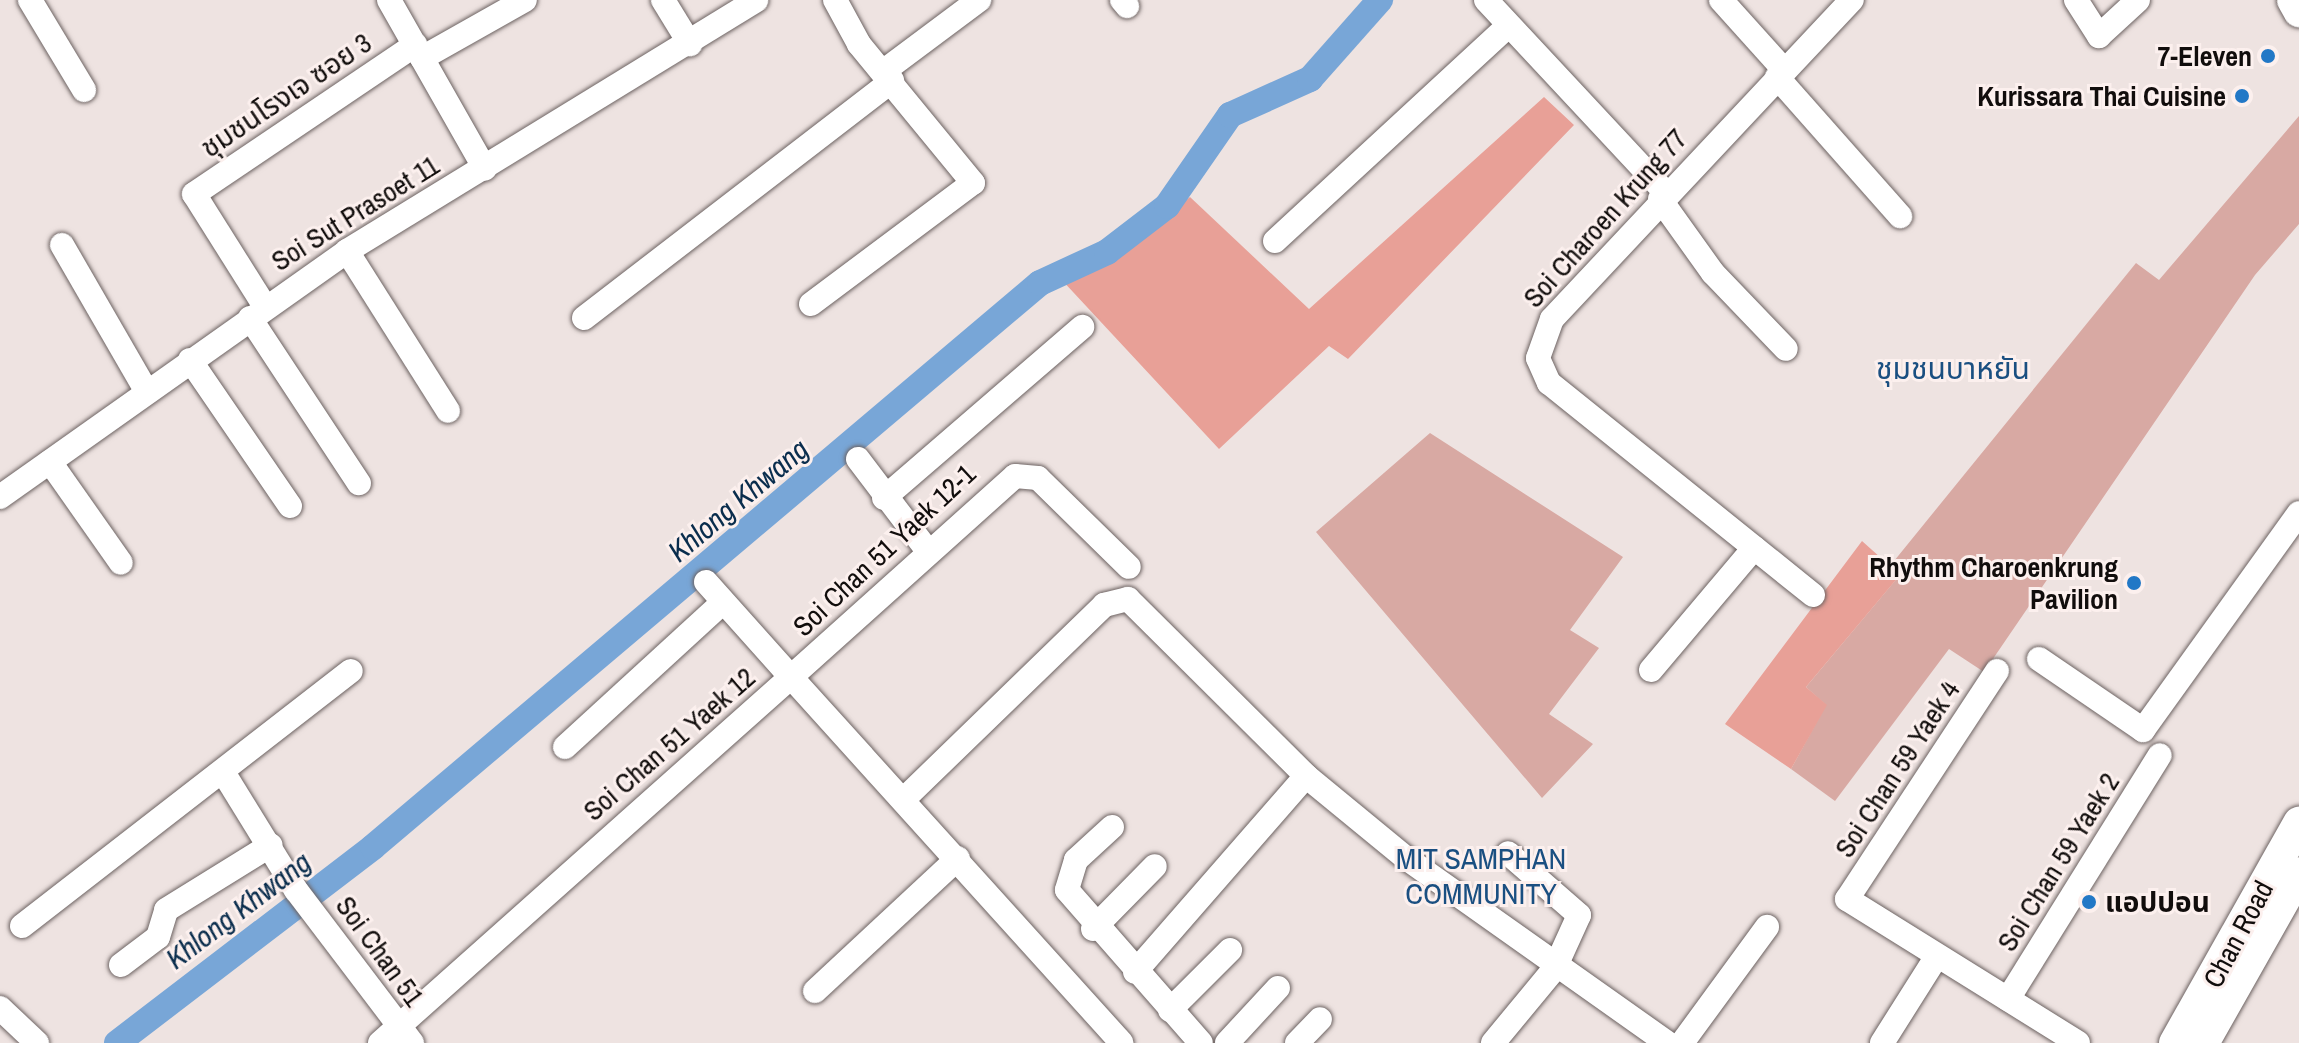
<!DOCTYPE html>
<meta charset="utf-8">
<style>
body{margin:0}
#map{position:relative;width:2299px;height:1043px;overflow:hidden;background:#eee3e1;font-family:"Archivo Narrow","Noto Sans Thai",sans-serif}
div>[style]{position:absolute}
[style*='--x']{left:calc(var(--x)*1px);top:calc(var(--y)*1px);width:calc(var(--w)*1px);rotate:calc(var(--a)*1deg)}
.green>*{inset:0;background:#d8a9a3}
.forest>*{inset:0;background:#e8a097}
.canal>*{height:26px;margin:-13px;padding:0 13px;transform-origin:13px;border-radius:13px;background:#78a6d7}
.roads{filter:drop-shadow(0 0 2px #6c6261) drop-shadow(0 0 2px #6c6261)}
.minor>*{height:24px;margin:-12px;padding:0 12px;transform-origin:12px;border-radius:12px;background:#fff}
.major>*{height:32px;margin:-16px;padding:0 16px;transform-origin:16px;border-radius:16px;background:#fff}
.dots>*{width:22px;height:22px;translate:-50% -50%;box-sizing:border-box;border:4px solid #fcf0ee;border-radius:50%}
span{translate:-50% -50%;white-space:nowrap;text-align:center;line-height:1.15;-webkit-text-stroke:6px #fcf0ee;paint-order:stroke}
.poi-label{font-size:28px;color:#110d0c;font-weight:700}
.right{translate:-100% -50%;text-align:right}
.left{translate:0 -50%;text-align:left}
.street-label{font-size:28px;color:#110d0c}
.neighbourhood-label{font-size:30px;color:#1a4f81}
.water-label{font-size:30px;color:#0a2d4d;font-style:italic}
</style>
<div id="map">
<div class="green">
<i style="clip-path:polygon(2299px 116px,2299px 224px,2255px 275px,1984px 672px,1949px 649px,1835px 801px,1791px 769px,1826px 705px,1806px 687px,1899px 576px,1890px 566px,2136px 263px,2159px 280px)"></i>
<i style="clip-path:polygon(1430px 433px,1623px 557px,1570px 630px,1599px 648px,1549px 714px,1593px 744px,1542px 798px,1316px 532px)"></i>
</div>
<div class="forest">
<i style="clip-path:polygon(1544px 97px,1574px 125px,1348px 359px,1329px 346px,1219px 449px,1060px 278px,1115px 256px,1190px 197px,1309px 309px)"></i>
<i style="clip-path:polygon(1862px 541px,1900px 575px,1806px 687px,1827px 705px,1791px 769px,1725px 724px)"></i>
</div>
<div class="canal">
<i style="--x:117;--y:1043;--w:322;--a:-37.4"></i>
<i style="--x:373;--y:847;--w:873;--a:-40.22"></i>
<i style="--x:1040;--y:283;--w:74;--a:-24.8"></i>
<i style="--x:1107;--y:252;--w:76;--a:-37.5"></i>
<i style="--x:1167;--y:206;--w:111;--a:-55.3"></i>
<i style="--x:1230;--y:115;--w:88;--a:-24.2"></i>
<i style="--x:1310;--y:79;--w:106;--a:-48.5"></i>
</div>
<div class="roads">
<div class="minor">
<i style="--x:30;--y:0;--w:105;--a:59"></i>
<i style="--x:389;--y:0;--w:194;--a:60.4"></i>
<i style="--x:663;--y:0;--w:52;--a:58.5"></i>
<i style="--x:1122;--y:0;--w:8;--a:50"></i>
<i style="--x:1486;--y:0;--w:264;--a:47"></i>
<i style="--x:1721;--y:0;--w:94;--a:48"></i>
<i style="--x:2076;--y:0;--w:43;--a:57.4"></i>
<i style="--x:2099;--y:36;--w:53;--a:-42.7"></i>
<i style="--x:422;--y:58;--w:118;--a:-29.4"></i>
<i style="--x:884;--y:71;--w:119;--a:-36.8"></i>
<i style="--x:1777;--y:77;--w:186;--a:48.5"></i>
<i style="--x:1660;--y:199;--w:91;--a:54.4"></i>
<i style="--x:1713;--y:273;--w:105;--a:46.2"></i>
<i style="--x:1275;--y:241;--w:318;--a:-42.7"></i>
<i style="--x:62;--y:245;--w:170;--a:60"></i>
<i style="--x:347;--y:251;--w:189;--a:57.7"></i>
<i style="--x:811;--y:304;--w:202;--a:-36.8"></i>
<i style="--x:973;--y:183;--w:180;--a:-129.4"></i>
<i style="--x:859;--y:44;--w:50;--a:-118.6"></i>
<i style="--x:264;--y:305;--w:131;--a:-122.2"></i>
<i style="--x:194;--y:194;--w:267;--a:-34"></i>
<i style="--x:250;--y:318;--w:198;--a:56.6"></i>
<i style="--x:584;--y:318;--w:389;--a:-37.6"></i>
<i style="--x:190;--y:360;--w:177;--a:55.6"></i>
<i style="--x:858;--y:459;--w:114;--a:52.8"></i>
<i style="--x:50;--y:462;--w:123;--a:54.9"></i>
<i style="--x:0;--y:497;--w:425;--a:-35.3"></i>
<i style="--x:347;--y:251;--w:480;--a:-31.5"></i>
<i style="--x:884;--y:498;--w:262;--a:-40.8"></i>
<i style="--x:706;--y:582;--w:127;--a:48.2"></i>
<i style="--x:791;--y:677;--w:301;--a:-41.9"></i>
<i style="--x:1015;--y:476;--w:23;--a:5"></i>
<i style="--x:1038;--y:478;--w:127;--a:44.4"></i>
<i style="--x:1813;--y:595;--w:339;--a:-141.2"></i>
<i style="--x:1549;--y:383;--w:27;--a:-114"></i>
<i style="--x:1538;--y:358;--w:41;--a:-70.3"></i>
<i style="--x:1552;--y:319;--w:438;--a:-46.8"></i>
<i style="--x:2039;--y:659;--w:126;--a:34.3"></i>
<i style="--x:2143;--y:730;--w:267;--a:-54.3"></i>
<i style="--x:1651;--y:670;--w:160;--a:-49.8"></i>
<i style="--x:1997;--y:671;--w:273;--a:123.3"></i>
<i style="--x:1847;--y:899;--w:272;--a:31.9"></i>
<i style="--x:565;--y:747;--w:213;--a:-42.5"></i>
<i style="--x:223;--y:772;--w:139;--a:58.3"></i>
<i style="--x:296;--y:890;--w:192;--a:52.8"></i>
<i style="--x:904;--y:799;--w:279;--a:-44.1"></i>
<i style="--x:1104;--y:605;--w:25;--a:-14"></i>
<i style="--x:1128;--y:599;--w:251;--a:44.8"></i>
<i style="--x:1306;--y:776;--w:129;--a:39.4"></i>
<i style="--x:1406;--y:858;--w:320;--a:35.3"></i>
<i style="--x:1112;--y:827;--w:49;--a:137.5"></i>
<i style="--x:1076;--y:860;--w:31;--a:107"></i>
<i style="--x:1067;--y:890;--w:203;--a:48.8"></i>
<i style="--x:22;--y:926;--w:416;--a:-37.8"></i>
<i style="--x:1093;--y:929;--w:88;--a:-45.5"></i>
<i style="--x:121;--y:965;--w:46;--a:-37.1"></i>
<i style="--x:158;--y:937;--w:28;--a:-73"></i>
<i style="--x:166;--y:910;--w:123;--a:-31.8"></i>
<i style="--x:1135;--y:972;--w:260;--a:-48.9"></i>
<i style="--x:815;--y:991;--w:195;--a:-42.9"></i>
<i style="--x:2008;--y:999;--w:287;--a:-58.1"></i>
<i style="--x:0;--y:1008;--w:51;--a:43.4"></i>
<i style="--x:1170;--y:1010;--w:85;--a:-45"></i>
<i style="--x:380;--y:1043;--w:550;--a:-41.69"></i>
<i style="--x:791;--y:677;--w:493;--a:47.9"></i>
<i style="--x:1227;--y:1043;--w:75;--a:-47.2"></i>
<i style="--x:1297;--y:1043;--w:33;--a:-46"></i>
<i style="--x:1493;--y:1043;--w:97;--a:-50.4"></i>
<i style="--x:1555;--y:968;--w:58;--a:-65.6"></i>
<i style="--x:1579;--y:915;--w:94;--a:-138.9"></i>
<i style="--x:1682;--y:1043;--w:144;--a:-53.8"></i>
<i style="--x:1882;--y:1043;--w:103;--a:-57.7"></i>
</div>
<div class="major">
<i style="--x:2293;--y:0;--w:13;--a:61"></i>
<i style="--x:2175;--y:1043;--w:253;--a:-60.6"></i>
<i style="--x:2203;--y:1043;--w:195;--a:-60.5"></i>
</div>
</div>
<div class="dots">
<i style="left:2268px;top:56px;background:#2278c6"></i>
<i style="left:2242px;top:96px;background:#2278c6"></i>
<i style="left:2134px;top:583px;background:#2278c6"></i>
<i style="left:2089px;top:902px;background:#2278c6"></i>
</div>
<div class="poi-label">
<span class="right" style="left:2252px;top:56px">7-Eleven</span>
<span class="right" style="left:2226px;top:96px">Kurissara Thai Cuisine</span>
<span class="right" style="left:2118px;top:583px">Rhythm Charoenkrung<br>Pavilion</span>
<span class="left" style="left:2105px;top:902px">แอปปอน</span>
</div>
<div class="street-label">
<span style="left:286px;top:95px;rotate:-34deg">ชุมชนโรงเจ ซอย 3</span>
<span style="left:355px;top:213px;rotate:-32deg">Soi Sut Prasoet 11</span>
<span style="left:1605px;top:218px;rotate:-48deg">Soi Charoen Krung 77</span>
<span style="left:884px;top:550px;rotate:-43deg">Soi Chan 51 Yaek 12-1</span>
<span style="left:669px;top:744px;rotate:-41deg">Soi Chan 51 Yaek 12</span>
<span style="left:1897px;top:769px;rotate:-57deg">Soi Chan 59 Yaek 4</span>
<span style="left:2058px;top:862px;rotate:-58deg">Soi Chan 59 Yaek 2</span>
<span style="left:2238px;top:934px;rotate:-62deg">Chan Road</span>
<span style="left:380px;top:951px;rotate:54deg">Soi Chan 51</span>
</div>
<div class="neighbourhood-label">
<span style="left:1953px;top:368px">ชุมชนบาหยัน</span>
<span style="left:1481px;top:875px">MIT SAMPHAN<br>COMMUNITY</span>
</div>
<div class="water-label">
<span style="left:738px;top:500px;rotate:-40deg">Khlong Khwang</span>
<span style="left:238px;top:910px;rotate:-37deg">Khlong Khwang</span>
</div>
</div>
